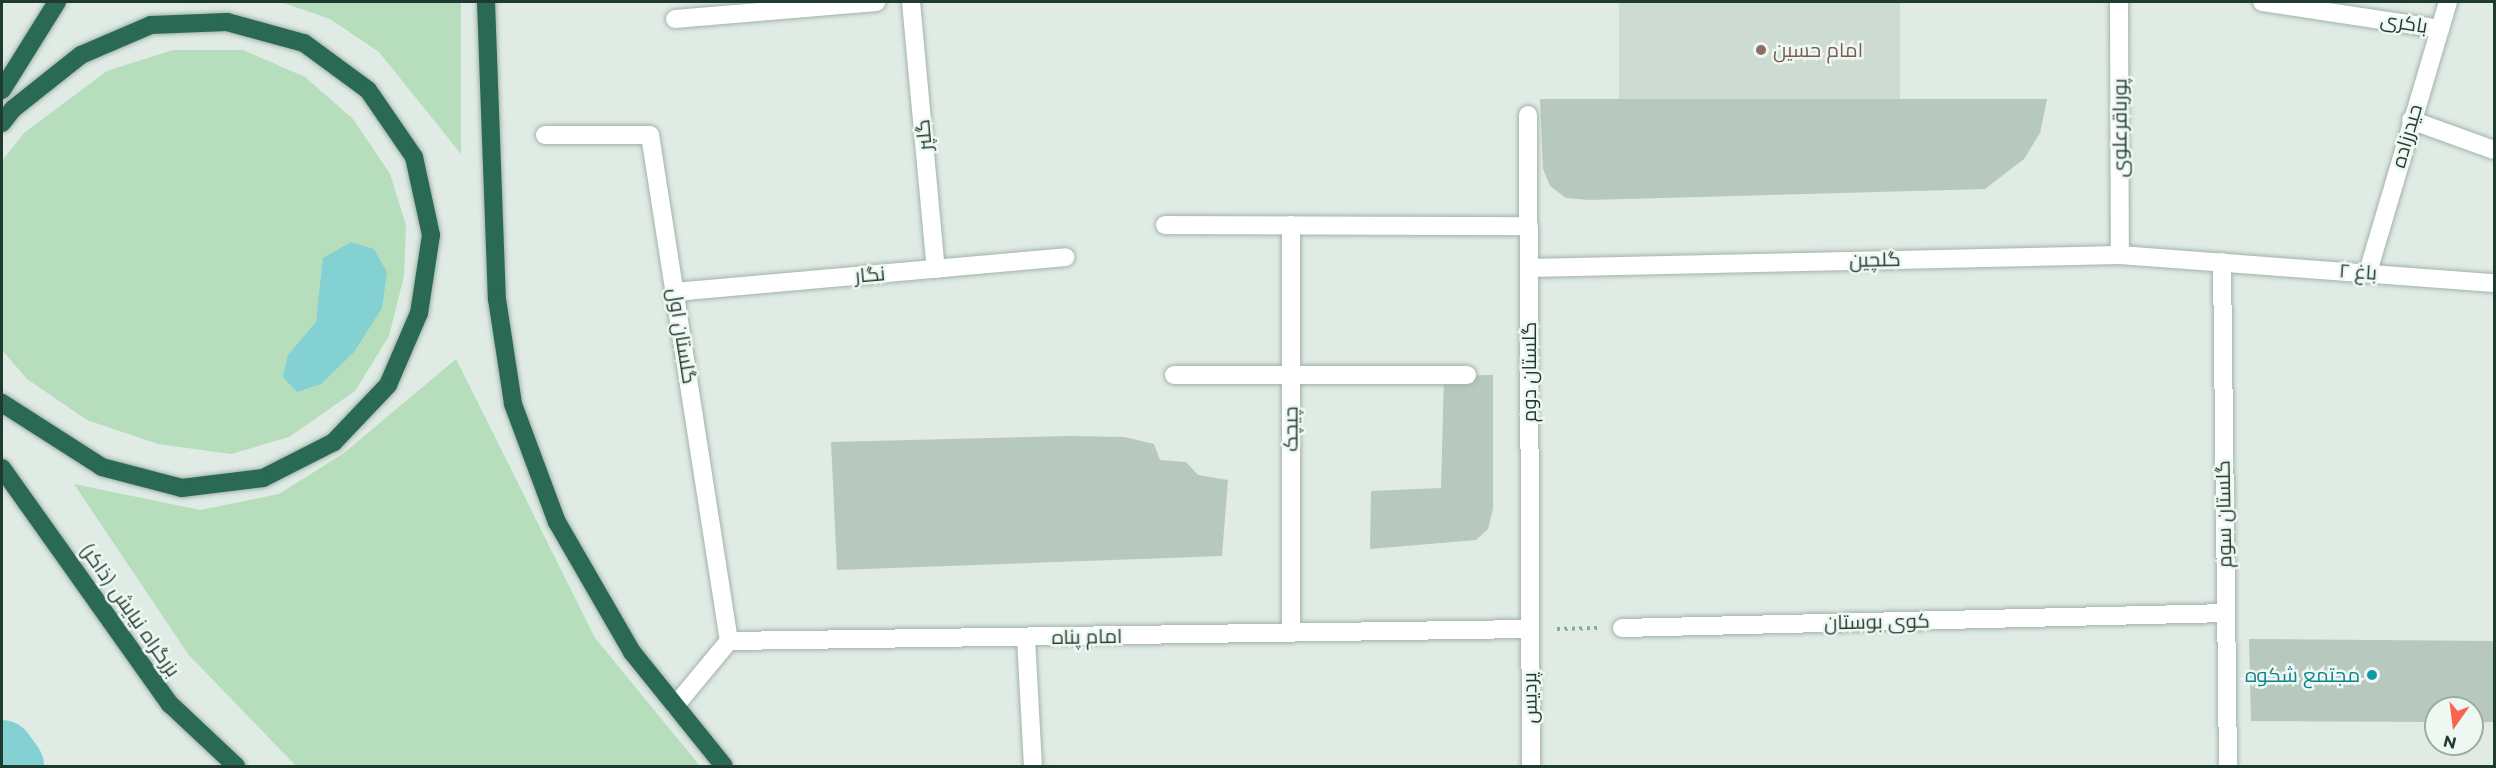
<!DOCTYPE html>
<meta charset="utf-8">
<style>
body{margin:0}
#map{position:relative;width:2496px;height:768px;overflow:hidden;background:#dfebe4;font-family:Montserrat,Cairo,sans-serif}
div>[style]{position:absolute}
[style*='--x']{left:calc(var(--x)*1px);top:calc(var(--y)*1px);width:calc(var(--w)*1px);rotate:calc(var(--a)*1deg)}
.built>*{inset:0;background:#cddbd3;transform-origin:0 0}
.green>*{inset:0;background:#b6ddbc}
.water>*{inset:0;background:#84d1d3}
.river>*{height:64px;margin:-32px;padding:0 32px;transform-origin:32px;border-radius:32px;background:#84d1d3}
.building>*{inset:0;background:#b7c9bf}
.path>*{height:4px;margin-top:-2px;transform-origin:0;background:repeating-linear-gradient(90deg,#7eb09a 0 3px,transparent 0 7.5px)}
.roads{filter:drop-shadow(0 0 2px #a2b3aa) drop-shadow(0 0 2px #a2b3aa)}
.street>*{height:18px;margin:-9px;padding:0 9px;transform-origin:9px;border-radius:9px;background:#fff}
.highway>*{height:18px;margin:-9px;padding:0 9px;transform-origin:9px;border-radius:9px;background:#2a6954}
.dots>*{width:16px;height:16px;translate:-50% -50%;box-sizing:border-box;border:3px solid #eff7f2;border-radius:50%}
span{translate:-50% -50%;white-space:nowrap;text-align:center;line-height:1.15;-webkit-text-stroke:5px #eff7f2;paint-order:stroke}
.street-label{font-size:20px;color:#1f3b30}
.education-label{font-size:20px;color:#785e54}
.left{translate:0 -50%;text-align:left}
.culture-label{font-size:20px;color:#0d838f}
.right{translate:-100% -50%;text-align:right}
.frame{position:absolute;inset:0;border:3px solid #1f3b30;pointer-events:none}
.north{position:absolute;left:2424px;top:696px;width:60px;height:60px;box-sizing:border-box;background:#eff7f2;border:2px solid #9caca4;border-radius:50%;rotate:194deg;font-size:16px;font-weight:700;line-height:24px;text-align:center;color:#1f3b30}
.north::after{content:'';display:block;margin:auto;width:21px;height:27px;background:#f86450;clip-path:polygon(50% 0,100% 100%,50% 72%,0 100%)}
</style>
<div id="map">
<div class="built">
<i style="left:1619px;top:2px;width:281px;height:97px"></i>
</div>
<div class="green">
<i style="clip-path:polygon(281px 2px,461px 2px,461px 154px,379px 52px,330px 19px)"></i>
<i style="clip-path:polygon(173px 50px,243px 50px,305px 77px,353px 119px,390px 174px,406px 225px,404px 276px,389px 336px,355px 391px,289px 437px,231px 454px,158px 444px,87px 420px,27px 379px,2px 350px,2px 161px,24px 133px,107px 71px)"></i>
<i style="clip-path:polygon(456px 359px,595px 638px,700px 766px,296px 766px,188px 654px,74px 484px,200px 510px,279px 494px,344px 453px)"></i>
</div>
<div class="water">
<i style="clip-path:polygon(351px 242px,374px 249px,387px 272px,382px 308px,354px 352px,321px 384px,297px 392px,283px 377px,288px 355px,316px 322px,323px 258px)"></i>
</div>
<div class="river">
<i style="--x:2;--y:752;--w:17;--a:54"></i>
</div>
<div class="building">
<i style="clip-path:polygon(1540px 99px,2047px 99px,2040px 133px,2024px 159px,1985px 189px,1589px 200px,1566px 198px,1550px 186px,1543px 169px)"></i>
<i style="clip-path:polygon(1493px 375px,1493px 509px,1488px 529px,1476px 540px,1370px 549px,1371px 491px,1441px 488px,1444px 376px)"></i>
<i style="clip-path:polygon(1070px 436px,1124px 437px,1154px 444px,1160px 460px,1186px 462px,1198px 475px,1228px 480px,1222px 556px,837px 570px,831px 442px)"></i>
<i style="clip-path:polygon(2249px 639px,2494px 641px,2494px 722px,2472px 722px,2472px 708px,2436px 708px,2436px 722px,2251px 721px)"></i>
</div>
<div class="path">
<i style="--x:1557;--y:629;--w:40;--a:-1.4"></i>
</div>
<div class="roads">
<div class="street">
<i style="--x:911;--y:2;--w:268;--a:84.7"></i>
<i style="--x:2119;--y:2;--w:253;--a:89.8"></i>
<i style="--x:2262;--y:2;--w:180;--a:8.6"></i>
<i style="--x:675;--y:19;--w:202;--a:-4.8"></i>
<i style="--x:1528;--y:115;--w:651;--a:89.74"></i>
<i style="--x:2411;--y:120;--w:88;--a:19.9"></i>
<i style="--x:545;--y:135;--w:105;--a:0"></i>
<i style="--x:650;--y:135;--w:512;--a:81.13"></i>
<i style="--x:1165;--y:225;--w:364;--a:0.2"></i>
<i style="--x:2222;--y:262;--w:504;--a:89.32"></i>
<i style="--x:1529;--y:268;--w:591;--a:-1.26"></i>
<i style="--x:2120;--y:255;--w:375;--a:4.3"></i>
<i style="--x:2368;--y:272;--w:282;--a:-73.5"></i>
<i style="--x:675;--y:292;--w:392;--a:-5.1"></i>
<i style="--x:1174;--y:375;--w:293;--a:0"></i>
<i style="--x:1622;--y:628;--w:603;--a:-1.42"></i>
<i style="--x:1291;--y:632;--w:407;--a:-90"></i>
<i style="--x:1026;--y:638;--w:128;--a:86.9"></i>
<i style="--x:675;--y:706;--w:85;--a:-50.3"></i>
<i style="--x:729;--y:641;--w:800;--a:-0.86"></i>
</div>
<div class="highway">
<i style="--x:486;--y:2;--w:297;--a:87.9"></i>
<i style="--x:497;--y:299;--w:106;--a:81.3"></i>
<i style="--x:513;--y:404;--w:126;--a:69.6"></i>
<i style="--x:557;--y:522;--w:150;--a:60"></i>
<i style="--x:632;--y:652;--w:146;--a:51.1"></i>
<i style="--x:2;--y:90;--w:104;--a:-58"></i>
<i style="--x:2;--y:123;--w:18;--a:-52"></i>
<i style="--x:13;--y:109;--w:87;--a:-38.5"></i>
<i style="--x:81;--y:55;--w:76;--a:-23.2"></i>
<i style="--x:151;--y:25;--w:76;--a:-2.3"></i>
<i style="--x:227;--y:22;--w:80;--a:15.3"></i>
<i style="--x:304;--y:43;--w:79;--a:36.3"></i>
<i style="--x:368;--y:90;--w:81;--a:55.5"></i>
<i style="--x:414;--y:157;--w:80;--a:77.7"></i>
<i style="--x:431;--y:235;--w:79;--a:98.7"></i>
<i style="--x:419;--y:313;--w:78;--a:113.3"></i>
<i style="--x:388;--y:385;--w:79;--a:133.5"></i>
<i style="--x:334;--y:442;--w:80;--a:153.1"></i>
<i style="--x:263;--y:478;--w:82;--a:173"></i>
<i style="--x:182;--y:488;--w:83;--a:-165.3"></i>
<i style="--x:102;--y:467;--w:119;--a:-147.4"></i>
<i style="--x:2;--y:468;--w:290;--a:54.6"></i>
<i style="--x:170;--y:704;--w:91;--a:43.2"></i>
</div>
</div>
<div class="dots">
<i style="left:1761px;top:50px;background:#8d6e63"></i>
<i style="left:2372px;top:675px;background:#0f9aa8"></i>
</div>
<div class="street-label">
<span style="left:2404px;top:23px;rotate:9deg">باکری</span>
<span style="left:2120px;top:128px;rotate:-90deg">پورباقرعلوی</span>
<span style="left:924px;top:135px;rotate:-95deg">گلپر</span>
<span style="left:2407px;top:136px;rotate:-74deg">حیدرزاده</span>
<span style="left:1875px;top:260px;rotate:-1deg">گلچین</span>
<span style="left:2358px;top:272px;rotate:4deg">باغ ۲</span>
<span style="left:870px;top:275px;rotate:-5deg">نگار</span>
<span style="left:682px;top:336px;rotate:81deg">گلستان اول</span>
<span style="left:1529px;top:372px;rotate:-90deg">گلستان دوم</span>
<span style="left:1291px;top:429px;rotate:-90deg">چیچک</span>
<span style="left:2224px;top:514px;rotate:-91deg">گلستان سوم</span>
<span style="left:130px;top:610px;rotate:55deg">بزرگراه نیایش (ذاکر)</span>
<span style="left:1877px;top:622px;rotate:-1deg">کوی بوستان</span>
<span style="left:1087px;top:637px;rotate:-1deg">امام پناه</span>
<span style="left:1530px;top:698px;rotate:-91deg">پردیس</span>
</div>
<div class="education-label">
<span class="left" style="left:1773px;top:50px">امام حسین</span>
</div>
<div class="culture-label">
<span class="right" style="left:2360px;top:675px">مجتمع شکوه</span>
</div>
<div class="frame"></div>
<div class="north">N</div>
</div>
